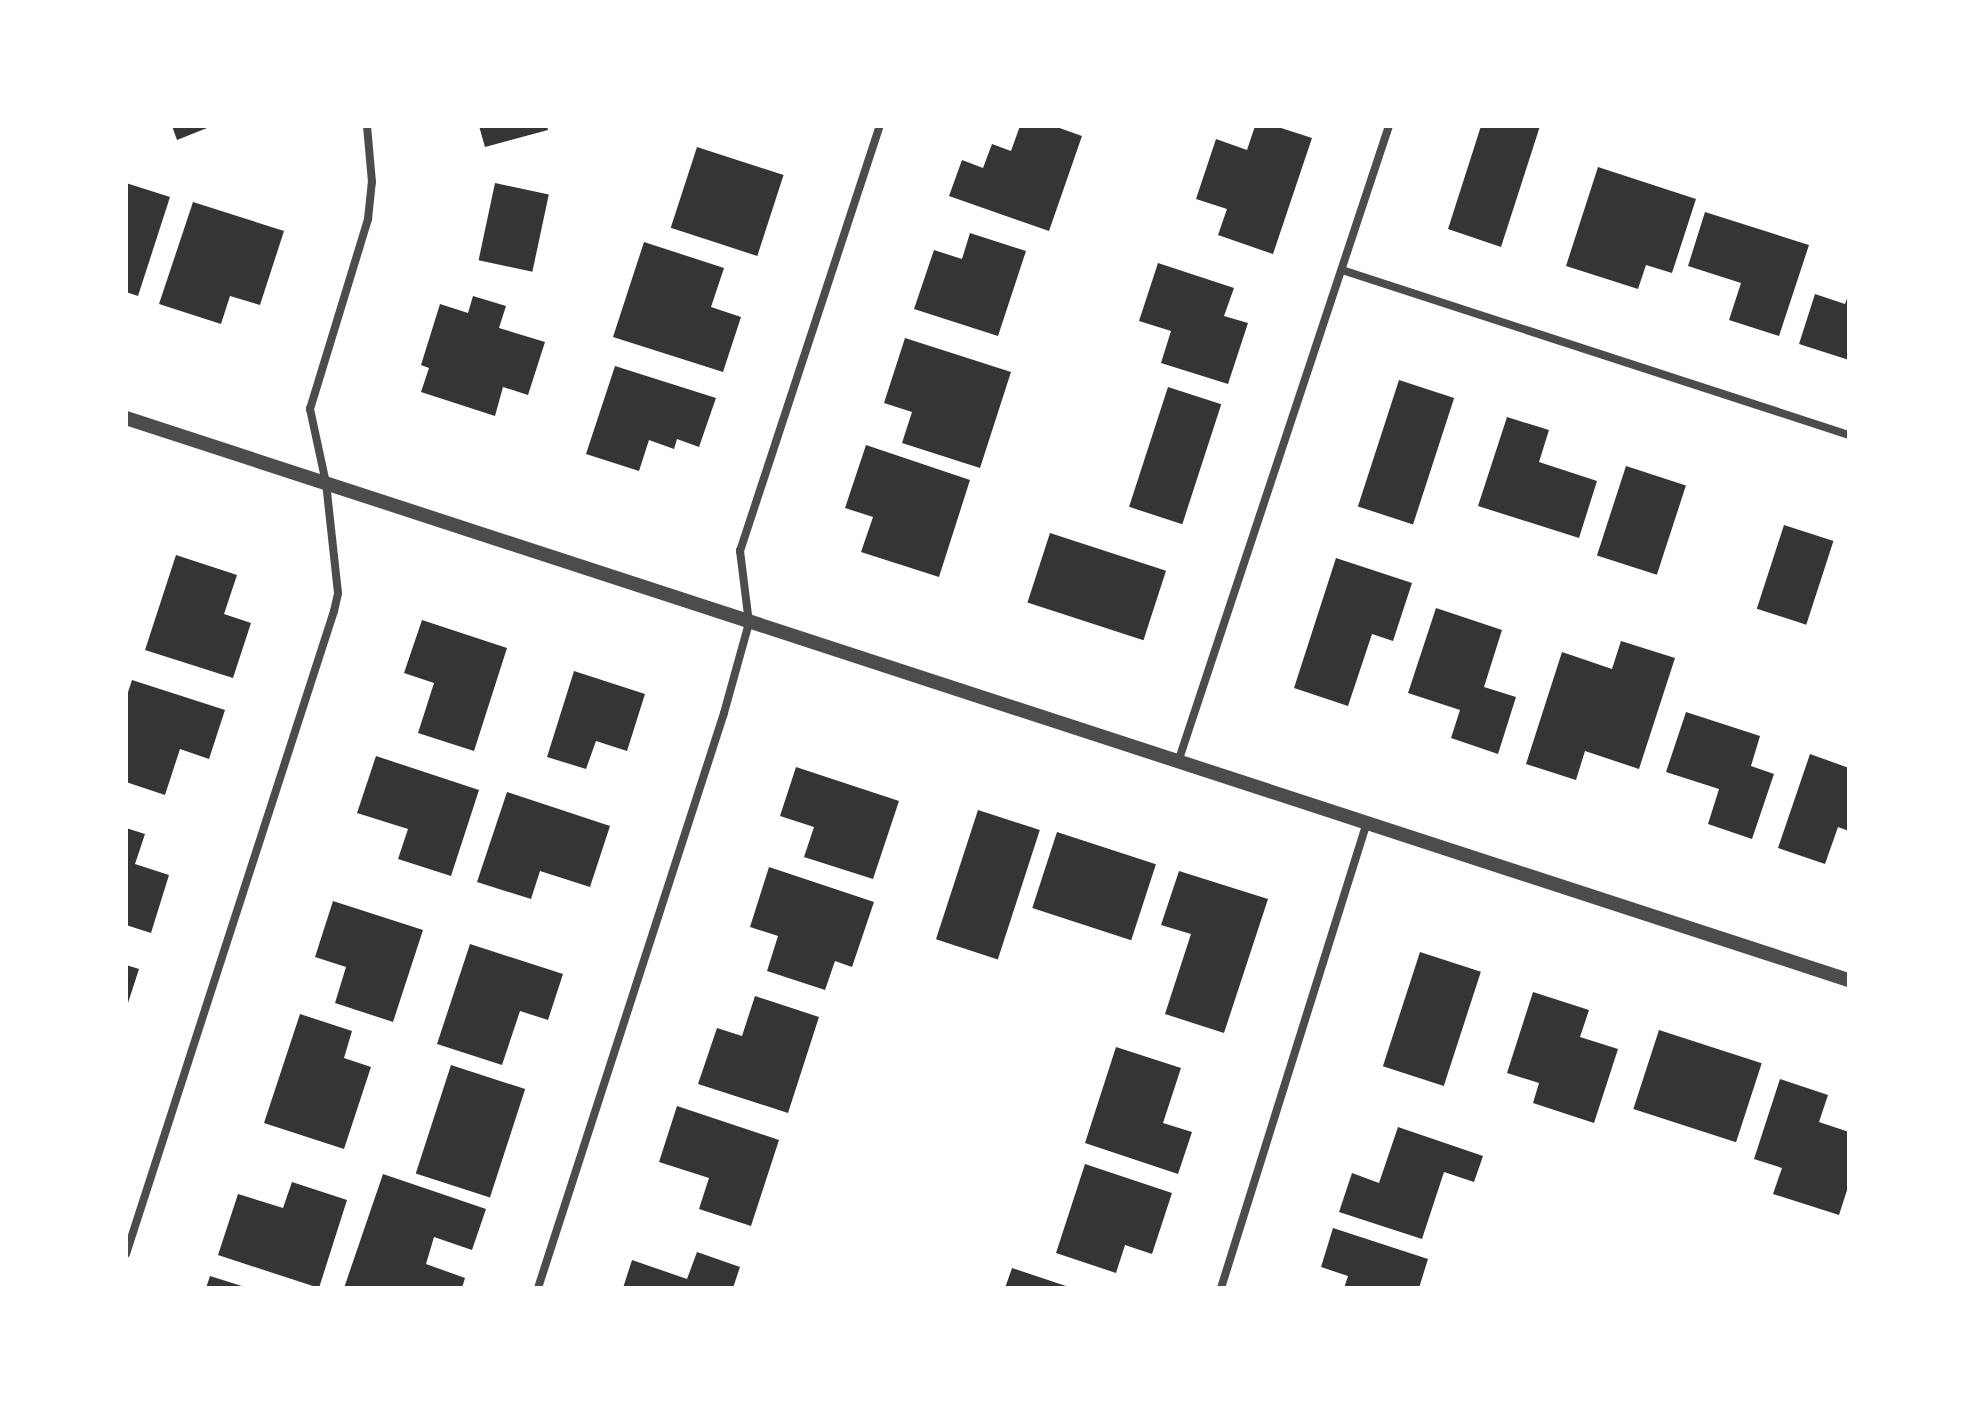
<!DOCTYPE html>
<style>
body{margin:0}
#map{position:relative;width:1975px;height:1414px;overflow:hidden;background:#fff;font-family:Lato,sans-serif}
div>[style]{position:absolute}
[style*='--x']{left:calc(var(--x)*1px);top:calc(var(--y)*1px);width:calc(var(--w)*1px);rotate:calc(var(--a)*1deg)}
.building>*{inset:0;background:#353535;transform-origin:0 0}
.minor>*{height:8px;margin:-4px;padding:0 4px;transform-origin:4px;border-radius:4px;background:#4c4c4c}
.tertiary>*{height:14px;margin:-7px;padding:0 7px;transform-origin:7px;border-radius:7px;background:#4c4c4c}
span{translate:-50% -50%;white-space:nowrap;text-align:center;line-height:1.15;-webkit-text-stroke:6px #fff;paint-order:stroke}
.frame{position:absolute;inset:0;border:128px solid #fff;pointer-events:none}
</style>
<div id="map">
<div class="building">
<i style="clip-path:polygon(172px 126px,212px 126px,177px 140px)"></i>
<i style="clip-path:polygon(479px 126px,547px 126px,548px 130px,485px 147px)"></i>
<i style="clip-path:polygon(1020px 126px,1054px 126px,1082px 136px,1049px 231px,949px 196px,962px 160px,983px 168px,992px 144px,1011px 151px)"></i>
<i style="clip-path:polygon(1255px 126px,1275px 126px,1312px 138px,1273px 254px,1218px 235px,1227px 209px,1196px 199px,1216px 139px,1247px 150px)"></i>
<i style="clip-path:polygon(1481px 126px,1540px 126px,1501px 247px,1448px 229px)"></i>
<i style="left:697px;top:147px;width:91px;height:85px;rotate:18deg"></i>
<i style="clip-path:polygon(1598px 167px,1696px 199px,1672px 273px,1646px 265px,1638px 289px,1566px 266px)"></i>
<i style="clip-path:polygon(126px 183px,170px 197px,138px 296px,126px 292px)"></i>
<i style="left:495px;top:183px;width:55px;height:79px;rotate:12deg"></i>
<i style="clip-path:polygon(193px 202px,284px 231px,260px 305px,230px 296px,221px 324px,159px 304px)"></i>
<i style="clip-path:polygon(1705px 212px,1809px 245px,1779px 336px,1729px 320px,1741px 283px,1688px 266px)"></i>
<i style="clip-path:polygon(970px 233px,1026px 251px,998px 336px,914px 309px,934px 250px,962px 259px)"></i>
<i style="clip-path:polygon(644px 242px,724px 268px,711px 307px,741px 317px,723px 372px,613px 337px)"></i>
<i style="clip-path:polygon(1158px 263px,1234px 288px,1224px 316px,1248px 323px,1228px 384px,1161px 363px,1171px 331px,1139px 321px)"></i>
<i style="clip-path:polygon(1849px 293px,1849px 360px,1799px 344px,1815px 294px,1845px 304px)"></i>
<i style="clip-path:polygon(473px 296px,506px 306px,499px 328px,545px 342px,528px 395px,503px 387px,495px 416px,421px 392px,429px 368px,421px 365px,440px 304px,468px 313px)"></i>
<i style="clip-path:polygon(905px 338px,1011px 372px,980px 468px,902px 443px,912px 412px,884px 403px)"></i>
<i style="clip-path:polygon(615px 366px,716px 398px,699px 447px,677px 439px,674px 449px,649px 440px,639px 471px,586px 454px)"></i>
<i style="left:1399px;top:380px;width:58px;height:133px;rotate:18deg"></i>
<i style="left:1168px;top:387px;width:56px;height:126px;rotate:18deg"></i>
<i style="clip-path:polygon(1507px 417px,1549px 430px,1539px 462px,1597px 481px,1579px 538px,1478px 506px)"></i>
<i style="clip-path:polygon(866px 445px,970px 480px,939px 577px,861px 552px,873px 517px,845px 508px)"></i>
<i style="left:1626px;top:466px;width:63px;height:94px;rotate:18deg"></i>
<i style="left:1784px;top:525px;width:52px;height:88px;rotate:18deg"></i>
<i style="left:1050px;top:533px;width:122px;height:73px;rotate:18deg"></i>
<i style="clip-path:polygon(176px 555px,237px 575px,224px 614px,251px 623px,233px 678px,145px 650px)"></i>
<i style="clip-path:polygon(1336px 558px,1412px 583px,1393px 641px,1372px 634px,1348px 706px,1294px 688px)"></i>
<i style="clip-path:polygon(1436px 608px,1502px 630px,1484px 687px,1516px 697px,1498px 754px,1451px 738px,1460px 710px,1408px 693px)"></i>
<i style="clip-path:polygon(422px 620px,507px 648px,474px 751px,418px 733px,434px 683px,404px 673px)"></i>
<i style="clip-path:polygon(1621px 641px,1675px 658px,1639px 769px,1585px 751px,1576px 780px,1526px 764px,1562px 652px,1612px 669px)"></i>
<i style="clip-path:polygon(574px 671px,645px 694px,627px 751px,596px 741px,586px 769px,547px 757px)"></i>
<i style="clip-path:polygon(132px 680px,225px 710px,209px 759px,180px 749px,165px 795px,126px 782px,126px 698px)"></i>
<i style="clip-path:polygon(1686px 712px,1760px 736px,1751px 766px,1774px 774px,1752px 839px,1708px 824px,1719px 789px,1666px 772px)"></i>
<i style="clip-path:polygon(1810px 754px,1849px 768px,1849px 831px,1838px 827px,1825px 864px,1778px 848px)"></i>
<i style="clip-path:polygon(376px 756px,479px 790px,451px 876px,398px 859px,408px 829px,357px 813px)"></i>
<i style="clip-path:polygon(796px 767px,899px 801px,873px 879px,804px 857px,814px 827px,780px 816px)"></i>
<i style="clip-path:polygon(507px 792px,610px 826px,590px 887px,540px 871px,531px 899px,477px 882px)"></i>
<i style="left:978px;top:810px;width:65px;height:136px;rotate:18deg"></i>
<i style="clip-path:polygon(126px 828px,145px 834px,135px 864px,169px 875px,151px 933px,126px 925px)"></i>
<i style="left:1057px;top:832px;width:104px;height:80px;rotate:18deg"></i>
<i style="clip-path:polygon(769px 867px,874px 902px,852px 967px,835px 961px,825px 990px,767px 971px,778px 936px,750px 927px)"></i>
<i style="clip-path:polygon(1179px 871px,1268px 899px,1224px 1033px,1165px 1014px,1191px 934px,1161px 925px)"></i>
<i style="clip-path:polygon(333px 901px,423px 930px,393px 1022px,335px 1003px,346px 967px,315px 957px)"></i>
<i style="clip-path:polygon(470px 944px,563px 974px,548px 1020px,520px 1011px,502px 1065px,437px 1044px)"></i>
<i style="left:1420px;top:952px;width:64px;height:120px;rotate:18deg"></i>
<i style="clip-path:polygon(126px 965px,139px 969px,127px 1006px,126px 1006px)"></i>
<i style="clip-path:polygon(1533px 992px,1589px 1010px,1580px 1037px,1618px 1049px,1594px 1123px,1533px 1103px,1539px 1083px,1507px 1073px)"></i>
<i style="clip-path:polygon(755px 996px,819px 1017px,788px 1113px,698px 1084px,717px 1028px,742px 1036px)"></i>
<i style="clip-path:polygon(300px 1014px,352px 1031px,344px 1058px,371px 1067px,344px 1149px,264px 1123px)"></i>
<i style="left:1659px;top:1030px;width:108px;height:83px;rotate:18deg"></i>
<i style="clip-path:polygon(1116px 1047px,1181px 1068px,1163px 1123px,1192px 1132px,1178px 1174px,1085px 1143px)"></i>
<i style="left:451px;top:1065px;width:78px;height:114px;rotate:18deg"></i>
<i style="clip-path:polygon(1780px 1079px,1828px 1095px,1819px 1122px,1849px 1132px,1849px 1184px,1839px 1215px,1773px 1194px,1782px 1168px,1754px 1159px)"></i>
<i style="clip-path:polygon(677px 1106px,779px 1140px,751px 1226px,699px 1209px,709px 1178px,659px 1162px)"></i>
<i style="clip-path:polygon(1398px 1127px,1483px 1156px,1474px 1182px,1444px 1172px,1422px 1239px,1339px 1212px,1352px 1173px,1379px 1183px)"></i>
<i style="clip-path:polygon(1085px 1164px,1172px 1193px,1152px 1254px,1125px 1245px,1116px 1273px,1056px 1253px)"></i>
<i style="clip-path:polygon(383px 1174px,486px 1209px,472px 1250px,434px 1237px,426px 1264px,465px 1278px,462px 1288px,344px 1288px)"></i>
<i style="clip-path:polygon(292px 1182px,347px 1200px,319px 1288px,218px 1255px,238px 1194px,283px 1208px)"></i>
<i style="clip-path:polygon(1333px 1228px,1428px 1259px,1419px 1288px,1344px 1288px,1348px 1276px,1321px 1267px)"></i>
<i style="clip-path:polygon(697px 1252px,740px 1267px,733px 1288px,623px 1288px,632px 1260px,687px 1279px)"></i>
<i style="clip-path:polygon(1012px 1268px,1069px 1287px,1069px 1288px,1005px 1288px)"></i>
<i style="clip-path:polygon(210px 1276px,245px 1287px,245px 1288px,206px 1288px)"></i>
</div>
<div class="minor">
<i style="--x:1342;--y:270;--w:533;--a:18.03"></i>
<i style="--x:1178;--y:762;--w:670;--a:-71.65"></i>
<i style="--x:126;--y:1254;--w:676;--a:-72.07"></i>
<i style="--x:334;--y:611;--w:18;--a:-77"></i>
<i style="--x:338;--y:593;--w:111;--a:-96.2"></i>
<i style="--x:326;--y:483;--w:76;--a:-102.2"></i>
<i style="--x:310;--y:409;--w:199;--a:-73"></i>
<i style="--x:368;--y:219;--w:37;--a:-84"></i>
<i style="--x:372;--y:182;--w:56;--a:-95.1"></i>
<i style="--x:538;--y:1288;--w:604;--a:-72.07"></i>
<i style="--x:724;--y:713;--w:93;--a:-74.5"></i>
<i style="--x:749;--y:623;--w:73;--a:-97.1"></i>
<i style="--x:740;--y:551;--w:447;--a:-71.8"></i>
<i style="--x:1221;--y:1288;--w:487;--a:-72.6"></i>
</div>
<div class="tertiary">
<i style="--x:126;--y:418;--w:1812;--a:18.07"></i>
</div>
<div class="frame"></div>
</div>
